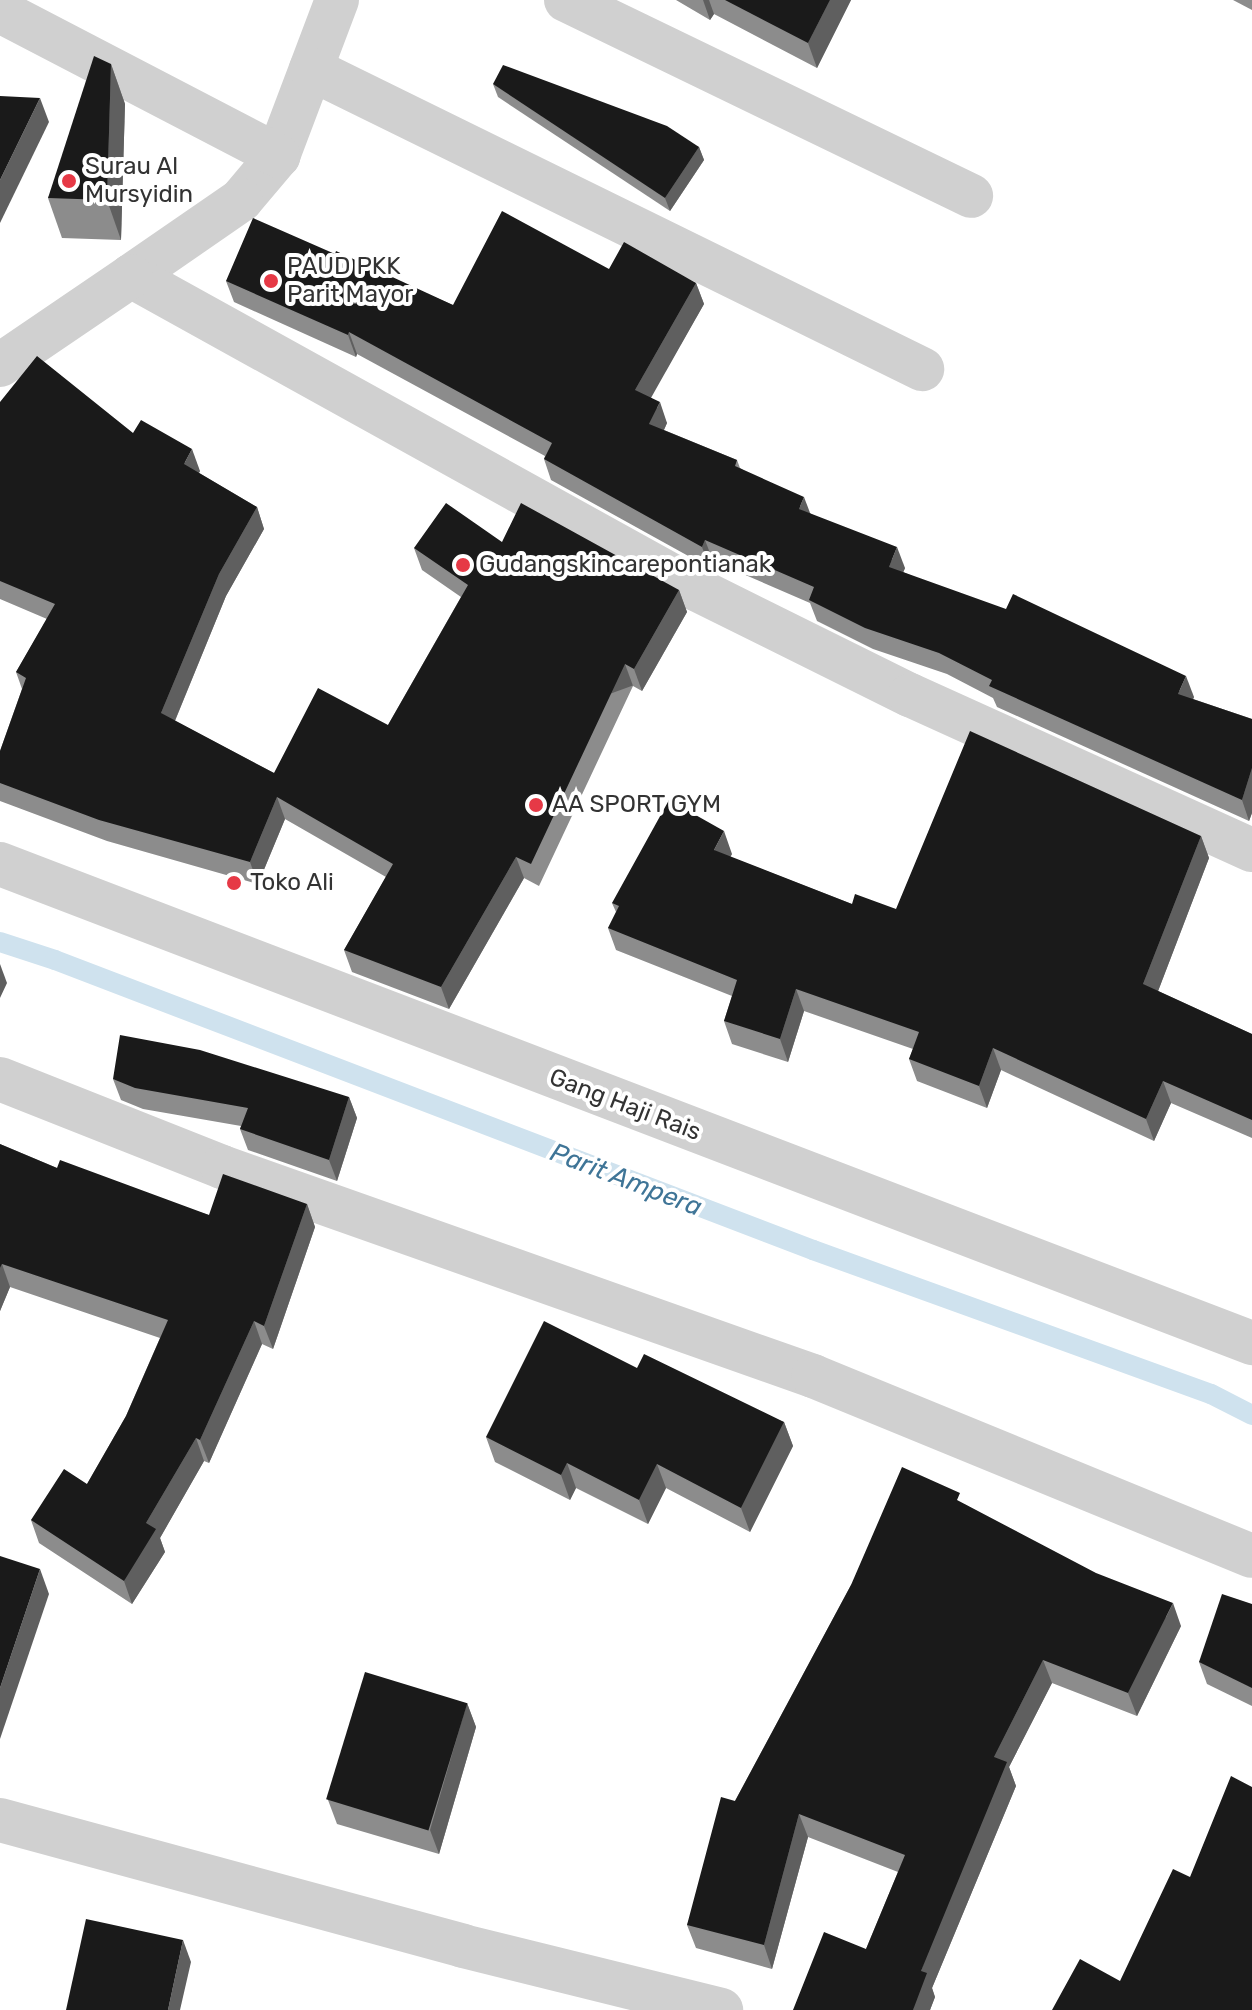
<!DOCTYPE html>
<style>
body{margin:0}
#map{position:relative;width:1252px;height:2010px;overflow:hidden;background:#fff;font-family:Rubik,sans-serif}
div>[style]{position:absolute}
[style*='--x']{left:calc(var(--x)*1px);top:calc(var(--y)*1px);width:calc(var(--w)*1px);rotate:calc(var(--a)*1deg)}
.stream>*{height:20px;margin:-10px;padding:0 10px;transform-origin:10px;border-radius:10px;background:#cfe2ee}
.street>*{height:44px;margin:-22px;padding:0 22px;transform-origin:22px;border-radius:22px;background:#d0d0d0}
.wall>*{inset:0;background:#8c8c8c}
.shaded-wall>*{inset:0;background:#5f5f5f;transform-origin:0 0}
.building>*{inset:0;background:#1a1a1a;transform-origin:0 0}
.dots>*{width:22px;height:22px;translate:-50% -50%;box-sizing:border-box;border:4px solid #fff;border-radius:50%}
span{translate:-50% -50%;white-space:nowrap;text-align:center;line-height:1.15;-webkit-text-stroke:8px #fff;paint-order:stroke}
.poi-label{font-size:24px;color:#333}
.left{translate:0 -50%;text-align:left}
.street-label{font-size:24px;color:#333}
.water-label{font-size:26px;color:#3f7597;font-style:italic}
</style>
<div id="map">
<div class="stream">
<i style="--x:0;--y:942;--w:58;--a:18.1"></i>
<i style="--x:55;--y:960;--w:812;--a:20.94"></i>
<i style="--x:813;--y:1250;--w:423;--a:19.9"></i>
<i style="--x:1211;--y:1394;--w:46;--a:27.1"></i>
</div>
<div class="street">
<i style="--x:337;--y:0;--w:167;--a:110.7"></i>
<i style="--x:278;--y:156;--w:57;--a:130.1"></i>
<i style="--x:241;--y:200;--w:134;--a:145.4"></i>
<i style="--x:131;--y:276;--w:646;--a:28.99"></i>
<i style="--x:696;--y:589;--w:239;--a:26.4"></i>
<i style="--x:910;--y:695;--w:375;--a:24.4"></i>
<i style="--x:566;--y:0;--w:450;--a:25.8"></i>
<i style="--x:0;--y:11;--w:314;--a:27.5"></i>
<i style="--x:311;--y:69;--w:681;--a:26.15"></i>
<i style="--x:0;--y:365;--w:158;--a:-34.2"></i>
<i style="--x:0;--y:864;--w:1341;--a:20.94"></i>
<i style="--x:0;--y:1079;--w:239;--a:21.6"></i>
<i style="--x:222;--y:1167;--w:627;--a:19.48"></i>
<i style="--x:813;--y:1376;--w:474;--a:22.3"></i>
<i style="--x:0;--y:1820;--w:480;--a:15.2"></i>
<i style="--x:463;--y:1946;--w:266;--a:13.9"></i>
</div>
<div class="wall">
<i style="clip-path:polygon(676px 0,851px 0,817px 68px,714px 14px,710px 20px)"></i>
<i style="clip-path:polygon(1233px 0,1252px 0,1252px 10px)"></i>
<i style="clip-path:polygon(111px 64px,125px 104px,121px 240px,62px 238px,48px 198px)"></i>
<i style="clip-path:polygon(493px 84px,699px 147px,704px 160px,670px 211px,498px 97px)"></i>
<i style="clip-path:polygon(335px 254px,453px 305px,609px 269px,696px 283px,704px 304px,650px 398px,667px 423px,664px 430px,737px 460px,740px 468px,811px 514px,905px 568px,903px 572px,1194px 697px,1193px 699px,1252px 719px,1252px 813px,1249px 821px,997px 707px,993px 698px,947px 674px,873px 649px,817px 621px,810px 603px,713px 561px,710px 568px,551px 480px,544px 459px,545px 456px,357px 354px,356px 357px,234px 302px,226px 281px)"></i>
<i style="clip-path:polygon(0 402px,133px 433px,200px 471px,199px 473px,257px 507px,264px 529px,226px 596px,175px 721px,274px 773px,388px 725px,461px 597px,422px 570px,414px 548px,502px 542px,679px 590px,687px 612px,642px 691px,633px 686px,539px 886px,524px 878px,449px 1009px,352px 972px,344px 950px,386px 877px,285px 819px,258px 884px,107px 841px,0 801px,0 751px,22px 689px,16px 672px,47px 619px,0 599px)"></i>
<i style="clip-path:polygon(1201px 836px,1209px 858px,1158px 991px,1252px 1034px,1252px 1138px,1171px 1103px,1154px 1141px,1001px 1070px,987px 1108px,917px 1081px,909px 1059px,913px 1049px,804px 1011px,788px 1062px,732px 1044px,724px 1021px,732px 996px,616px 950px,608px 928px,616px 912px,612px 903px,732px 854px,730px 857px,852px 904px,896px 909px)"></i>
<i style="clip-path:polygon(113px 1079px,349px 1097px,357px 1118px,337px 1181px,248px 1150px,240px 1129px,241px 1126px,143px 1109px,121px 1100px)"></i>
<i style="clip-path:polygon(0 1144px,57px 1168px,209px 1215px,307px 1204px,315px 1227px,273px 1349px,262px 1344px,209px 1463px,204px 1461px,160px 1538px,165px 1552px,132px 1604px,39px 1543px,31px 1520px,87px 1484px,126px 1416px,160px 1338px,10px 1287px,0 1311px)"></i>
<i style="clip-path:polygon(637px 1368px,784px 1422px,793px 1446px,750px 1532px,666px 1488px,648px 1524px,576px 1488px,570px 1500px,495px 1462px,486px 1437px)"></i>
<i style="clip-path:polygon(964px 1504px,1181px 1626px,1137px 1716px,1052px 1683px,1009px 1767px,1016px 1786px,932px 1988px,935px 1997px,930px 2010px,793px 2010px,866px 1949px,898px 1872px,808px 1837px,772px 1969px,696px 1948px,687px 1925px,735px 1801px,851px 1585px)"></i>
<i style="clip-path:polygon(1252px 1604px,1252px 1706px,1207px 1684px,1199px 1662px)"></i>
<i style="clip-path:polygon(467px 1703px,476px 1727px,439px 1854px,337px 1824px,328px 1800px)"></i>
</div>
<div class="shaded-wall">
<i style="clip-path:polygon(703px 0,709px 0,714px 14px,710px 20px)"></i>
<i style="clip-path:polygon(830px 0,851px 0,817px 68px,808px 43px)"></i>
<i style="clip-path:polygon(111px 64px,125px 104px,121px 240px,107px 200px)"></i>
<i style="clip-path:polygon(40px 98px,49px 122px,0 223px,0 180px)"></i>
<i style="clip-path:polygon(699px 147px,704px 160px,670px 211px,665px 198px)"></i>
<i style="clip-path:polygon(696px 283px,704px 304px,643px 412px,635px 390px)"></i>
<i style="clip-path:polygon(349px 332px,357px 354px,356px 357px,348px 335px)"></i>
<i style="clip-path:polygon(660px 402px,667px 423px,657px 445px,649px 424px)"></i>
<i style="clip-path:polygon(192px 449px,200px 471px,192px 486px,184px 464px)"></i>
<i style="clip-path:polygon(804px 497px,812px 518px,799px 509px)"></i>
<i style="clip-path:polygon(257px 507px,264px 529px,226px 596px,169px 735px,161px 713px,219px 574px)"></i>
<i style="clip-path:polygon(705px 540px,713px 561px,710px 568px,702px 547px)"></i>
<i style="clip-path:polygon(897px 547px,905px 568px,897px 588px,889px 567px)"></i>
<i style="clip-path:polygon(679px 590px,687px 612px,642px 691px,634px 669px)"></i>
<i style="left:625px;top:664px;width:23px;height:221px;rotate:70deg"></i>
<i style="clip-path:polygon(1186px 676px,1194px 697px,1186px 715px,1178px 694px)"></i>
<i style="clip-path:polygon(1252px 768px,1252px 813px,1249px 821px,1242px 800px)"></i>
<i style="clip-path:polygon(277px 797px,285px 819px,258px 884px,250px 862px)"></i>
<i style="clip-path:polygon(724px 831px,732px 854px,722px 872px,714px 850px)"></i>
<i style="clip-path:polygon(1201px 836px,1209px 858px,1152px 1007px,1143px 984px)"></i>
<i style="clip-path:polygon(516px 857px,524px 878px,449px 1009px,441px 987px)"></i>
<i style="clip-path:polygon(0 964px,7px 983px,0 998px)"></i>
<i style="clip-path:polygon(796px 989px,804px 1011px,788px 1062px,780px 1039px)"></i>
<i style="clip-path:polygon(993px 1048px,1001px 1070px,987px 1108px,979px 1086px)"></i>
<i style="clip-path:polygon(1163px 1081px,1171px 1103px,1154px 1141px,1146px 1119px)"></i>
<i style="clip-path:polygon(349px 1097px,357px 1118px,337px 1181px,329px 1160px)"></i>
<i style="clip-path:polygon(307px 1204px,315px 1227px,273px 1349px,264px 1326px)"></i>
<i style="clip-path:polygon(2px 1264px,10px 1287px,0 1311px,0 1268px)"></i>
<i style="clip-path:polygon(254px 1321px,262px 1344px,209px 1463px,200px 1440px)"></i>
<i style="clip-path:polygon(784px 1422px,793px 1446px,750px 1532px,741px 1508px)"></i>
<i style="clip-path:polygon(196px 1438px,204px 1461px,160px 1538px,165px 1552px,132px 1604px,124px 1581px,146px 1523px)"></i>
<i style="clip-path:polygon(567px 1463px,576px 1488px,570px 1500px,561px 1475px)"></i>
<i style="clip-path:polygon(657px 1464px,666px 1488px,648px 1524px,639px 1500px)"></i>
<i style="clip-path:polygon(40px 1569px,49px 1594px,0 1739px,0 1688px)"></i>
<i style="clip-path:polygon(1173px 1603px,1181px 1626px,1137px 1716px,1128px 1693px)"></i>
<i style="clip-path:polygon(1043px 1660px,1052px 1683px,1009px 1767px,1016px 1786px,932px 1988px,935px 1997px,930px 2010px,913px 2010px,921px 1971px,994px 1757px)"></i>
<i style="clip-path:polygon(467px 1703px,476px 1727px,439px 1854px,430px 1830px)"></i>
<i style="clip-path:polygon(799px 1814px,808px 1837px,772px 1969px,764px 1945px)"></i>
<i style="clip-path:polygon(183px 1940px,191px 1962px,180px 2010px,168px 2010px)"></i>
</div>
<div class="building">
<i style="clip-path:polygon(725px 0,830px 0,808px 43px)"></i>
<i style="clip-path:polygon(94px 56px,111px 64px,107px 200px,48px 198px)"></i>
<i style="clip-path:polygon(503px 65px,667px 126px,699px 147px,665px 198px,493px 84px)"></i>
<i style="clip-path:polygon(0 96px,40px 98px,0 180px)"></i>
<i style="clip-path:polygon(502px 211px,609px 269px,624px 242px,696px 283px,635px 390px,660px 402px,649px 424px,737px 460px,735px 466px,804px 497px,799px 509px,897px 547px,889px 567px,1006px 609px,1013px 594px,1186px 676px,1178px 694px,1252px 719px,1252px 768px,1242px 800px,989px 686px,992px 680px,939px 653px,865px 628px,809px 600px,814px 587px,705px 540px,702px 547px,544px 459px,552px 443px,349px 332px,348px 335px,226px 281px,253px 218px,335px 254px,336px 251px,453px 305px)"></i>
<i style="clip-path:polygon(37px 356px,133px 433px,141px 420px,192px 449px,184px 464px,257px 507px,219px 574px,161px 713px,274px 773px,318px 688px,388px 725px,468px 585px,414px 548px,446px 503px,502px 542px,521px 503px,679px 590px,634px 669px,625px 664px,531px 864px,516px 857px,441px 987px,344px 950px,393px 864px,277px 797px,250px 862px,99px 820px,0 783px,0 751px,26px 678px,16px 672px,55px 604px,0 581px,0 402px)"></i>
<i style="clip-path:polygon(970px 731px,1201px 836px,1143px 984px,1252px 1034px,1252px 1120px,1163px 1081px,1146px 1119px,993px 1048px,979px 1086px,909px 1059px,919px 1032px,796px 989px,780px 1039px,724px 1021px,737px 980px,608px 928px,619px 906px,612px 903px,669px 800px,724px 831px,714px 850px,852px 904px,855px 894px,896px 909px)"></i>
<i style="clip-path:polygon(120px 1035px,200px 1050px,349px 1097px,329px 1160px,240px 1129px,248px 1108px,135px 1088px,113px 1079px)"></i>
<i style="clip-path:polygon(0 1144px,57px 1168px,60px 1160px,209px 1215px,223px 1174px,307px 1204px,264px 1326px,254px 1321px,200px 1440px,196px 1438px,146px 1523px,156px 1529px,124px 1581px,31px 1520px,64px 1469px,87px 1484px,126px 1416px,168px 1320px,2px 1264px,0 1268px)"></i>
<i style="clip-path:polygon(544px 1321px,637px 1368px,644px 1354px,784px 1422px,741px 1508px,657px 1464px,639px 1500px,567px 1463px,561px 1475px,486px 1437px)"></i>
<i style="clip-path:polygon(902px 1467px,960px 1493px,957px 1500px,1096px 1573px,1173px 1603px,1128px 1693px,1043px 1660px,994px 1757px,1007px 1762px,921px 1971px,927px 1973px,913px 2010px,793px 2010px,824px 1932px,866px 1949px,905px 1855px,799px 1814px,764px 1945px,687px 1925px,721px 1797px,735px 1801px,851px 1585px)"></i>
<i style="clip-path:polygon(0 1556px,40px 1569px,0 1688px)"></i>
<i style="clip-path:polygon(1222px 1594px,1252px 1604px,1252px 1688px,1199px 1662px)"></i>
<i style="left:365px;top:1672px;width:107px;height:133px;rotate:17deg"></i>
<i style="clip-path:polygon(1231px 1776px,1252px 1787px,1252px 2010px,1052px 2010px,1080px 1959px,1120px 1981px,1173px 1869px,1190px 1877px)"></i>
<i style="clip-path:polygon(86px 1919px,183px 1940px,168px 2010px,66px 2010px)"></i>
</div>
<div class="dots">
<i style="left:69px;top:181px;background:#e63946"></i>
<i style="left:271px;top:281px;background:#e63946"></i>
<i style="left:463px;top:565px;background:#e63946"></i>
<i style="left:536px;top:805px;background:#e63946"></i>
<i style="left:234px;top:883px;background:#e63946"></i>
</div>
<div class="poi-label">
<span class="left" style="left:85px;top:181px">Surau Al<br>Mursyidin</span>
<span class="left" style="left:287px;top:281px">PAUD PKK<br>Parit Mayor</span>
<span class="left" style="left:479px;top:565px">Gudangskincarepontianak</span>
<span class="left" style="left:552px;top:805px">AA SPORT GYM</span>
<span class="left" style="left:250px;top:883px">Toko Ali</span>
</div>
<div class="street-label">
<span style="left:625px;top:1105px;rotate:21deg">Gang Haji Rais</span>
</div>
<div class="water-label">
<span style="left:626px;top:1180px;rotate:21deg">Parit Ampera</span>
</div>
</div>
